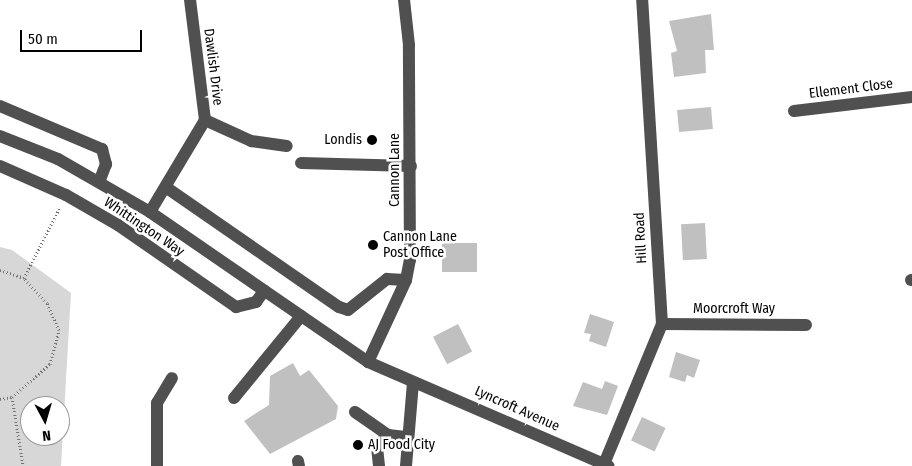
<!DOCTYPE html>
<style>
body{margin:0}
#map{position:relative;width:912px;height:466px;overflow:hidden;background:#fff;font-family:"Fira Sans Condensed",sans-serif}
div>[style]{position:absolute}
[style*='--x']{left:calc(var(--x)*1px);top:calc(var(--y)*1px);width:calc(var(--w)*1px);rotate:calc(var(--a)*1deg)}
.green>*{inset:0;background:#d7d7d7}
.building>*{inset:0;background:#c0c0c0;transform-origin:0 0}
.path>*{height:3px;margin-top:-1.5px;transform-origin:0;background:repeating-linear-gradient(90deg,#727272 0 1px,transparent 0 3.5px)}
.minor>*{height:12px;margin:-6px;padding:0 6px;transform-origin:6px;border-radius:6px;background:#505050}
.dots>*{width:14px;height:14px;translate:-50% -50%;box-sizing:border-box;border:2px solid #fff;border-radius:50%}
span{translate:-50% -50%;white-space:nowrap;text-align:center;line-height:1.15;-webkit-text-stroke:5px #fff;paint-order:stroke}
.street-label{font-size:14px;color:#000}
.poi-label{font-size:14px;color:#000}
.right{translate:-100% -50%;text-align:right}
.left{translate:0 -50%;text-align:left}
.north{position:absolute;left:20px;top:396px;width:50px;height:50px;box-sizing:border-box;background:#fff;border:1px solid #999;border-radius:50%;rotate:174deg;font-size:14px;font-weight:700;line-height:20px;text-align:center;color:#000}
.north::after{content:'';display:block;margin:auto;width:18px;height:22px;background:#000;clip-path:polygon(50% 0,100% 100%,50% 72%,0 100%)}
.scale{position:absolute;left:20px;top:30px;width:122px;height:22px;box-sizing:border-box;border:2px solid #000;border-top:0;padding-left:6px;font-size:15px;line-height:18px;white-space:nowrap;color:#000;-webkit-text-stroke:4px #fff;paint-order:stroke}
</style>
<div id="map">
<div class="green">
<i style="clip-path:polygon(evenodd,0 247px,12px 250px,71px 293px,61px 466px,0 466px,0 247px,30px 406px,60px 406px,60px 436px,30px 436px,30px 406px)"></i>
</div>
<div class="building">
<i style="clip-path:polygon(711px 14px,714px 50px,705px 50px,706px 73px,674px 77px,671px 53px,677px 51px,669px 21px)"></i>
<i style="left:711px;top:107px;width:22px;height:34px;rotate:85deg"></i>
<i style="left:705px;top:223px;width:36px;height:24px;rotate:87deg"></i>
<i style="left:442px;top:243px;width:35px;height:29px"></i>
<i style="clip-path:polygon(590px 314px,614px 322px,606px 347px,589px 341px,591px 334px,584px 333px)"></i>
<i style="left:458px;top:324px;width:31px;height:28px;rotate:63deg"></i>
<i style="clip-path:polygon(676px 352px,700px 360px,694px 378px,687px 375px,685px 382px,669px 377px)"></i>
<i style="clip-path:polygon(293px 363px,300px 376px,309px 370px,338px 406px,336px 419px,270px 454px,244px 421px,269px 405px,270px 376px)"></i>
<i style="clip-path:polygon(605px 381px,618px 386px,607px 415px,573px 406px,583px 382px,602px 389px)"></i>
<i style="left:642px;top:417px;width:26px;height:26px;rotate:25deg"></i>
</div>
<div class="path">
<i style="--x:0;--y:270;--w:25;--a:18"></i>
<i style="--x:12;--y:397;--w:70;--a:80.9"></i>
<i style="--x:0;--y:399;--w:12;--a:-9"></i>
<i style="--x:12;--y:397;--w:50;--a:-41"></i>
<i style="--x:50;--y:364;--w:35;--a:-75"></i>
<i style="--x:59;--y:330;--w:30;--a:-114"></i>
<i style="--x:47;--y:303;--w:34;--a:-133"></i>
<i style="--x:24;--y:278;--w:80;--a:-63.1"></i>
</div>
<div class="minor">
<i style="--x:0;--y:106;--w:111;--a:22.9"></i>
<i style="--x:102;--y:149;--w:16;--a:75"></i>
<i style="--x:106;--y:164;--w:19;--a:111"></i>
<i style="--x:794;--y:111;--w:119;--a:-6.8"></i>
<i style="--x:205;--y:120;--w:51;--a:24.5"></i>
<i style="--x:251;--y:141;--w:36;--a:8"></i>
<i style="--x:0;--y:136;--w:62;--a:21.6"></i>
<i style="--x:58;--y:159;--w:106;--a:29.9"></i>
<i style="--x:150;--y:212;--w:265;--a:34.5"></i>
<i style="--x:368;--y:362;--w:262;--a:23.4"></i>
<i style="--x:301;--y:163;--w:110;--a:1.6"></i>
<i style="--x:0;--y:166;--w:72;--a:23.7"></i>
<i style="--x:66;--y:195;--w:60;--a:30"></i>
<i style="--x:118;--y:225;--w:144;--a:34.8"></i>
<i style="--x:236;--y:307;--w:21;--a:-14"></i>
<i style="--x:256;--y:302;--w:14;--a:-54"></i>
<i style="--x:167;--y:188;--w:209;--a:34.7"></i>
<i style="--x:339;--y:307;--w:9;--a:18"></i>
<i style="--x:348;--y:310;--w:50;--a:-38.5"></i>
<i style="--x:387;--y:279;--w:19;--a:3"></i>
<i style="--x:150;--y:212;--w:107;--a:-59.1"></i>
<i style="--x:205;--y:120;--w:121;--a:-97.1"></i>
<i style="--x:911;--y:280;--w:1;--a:0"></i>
<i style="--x:662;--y:324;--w:144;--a:0.4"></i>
<i style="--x:368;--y:362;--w:90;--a:-65.1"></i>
<i style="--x:406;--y:280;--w:20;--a:-79"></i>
<i style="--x:410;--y:260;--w:215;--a:-90.3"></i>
<i style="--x:409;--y:45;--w:45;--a:-96.3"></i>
<i style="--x:234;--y:398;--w:106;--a:-50.7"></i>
<i style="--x:355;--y:412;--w:40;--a:34.9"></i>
<i style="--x:388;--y:435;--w:18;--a:6"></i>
<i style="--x:298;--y:461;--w:5;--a:79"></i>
<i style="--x:604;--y:464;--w:152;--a:-67.5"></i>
<i style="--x:662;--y:324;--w:325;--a:-93.5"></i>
<i style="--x:157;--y:466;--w:63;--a:-90"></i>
<i style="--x:157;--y:403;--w:29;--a:-59"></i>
<i style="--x:379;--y:466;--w:20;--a:-96"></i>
<i style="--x:377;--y:446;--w:16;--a:-45"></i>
<i style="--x:406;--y:466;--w:83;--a:-85.2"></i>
</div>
<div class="dots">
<i style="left:372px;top:140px;background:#000"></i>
<i style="left:373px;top:245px;background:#000"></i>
<i style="left:358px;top:445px;background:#000"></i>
</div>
<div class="street-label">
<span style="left:213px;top:67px;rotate:83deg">Dawlish Drive</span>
<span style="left:851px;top:89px;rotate:-7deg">Ellement Close</span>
<span style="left:395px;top:170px;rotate:-90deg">Cannon Lane</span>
<span style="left:144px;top:227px;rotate:34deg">Whittington Way</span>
<span style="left:641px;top:238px;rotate:-93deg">Hill Road</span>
<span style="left:734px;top:309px">Moorcroft Way</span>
<span style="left:517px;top:409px;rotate:24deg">Lyncroft Avenue</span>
</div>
<div class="poi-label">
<span class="right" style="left:362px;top:140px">Londis</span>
<span class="left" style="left:383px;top:245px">Cannon Lane<br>Post Office</span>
<span class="left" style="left:368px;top:445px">AJ Food City</span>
</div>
<div class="north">N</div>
<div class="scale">50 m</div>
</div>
